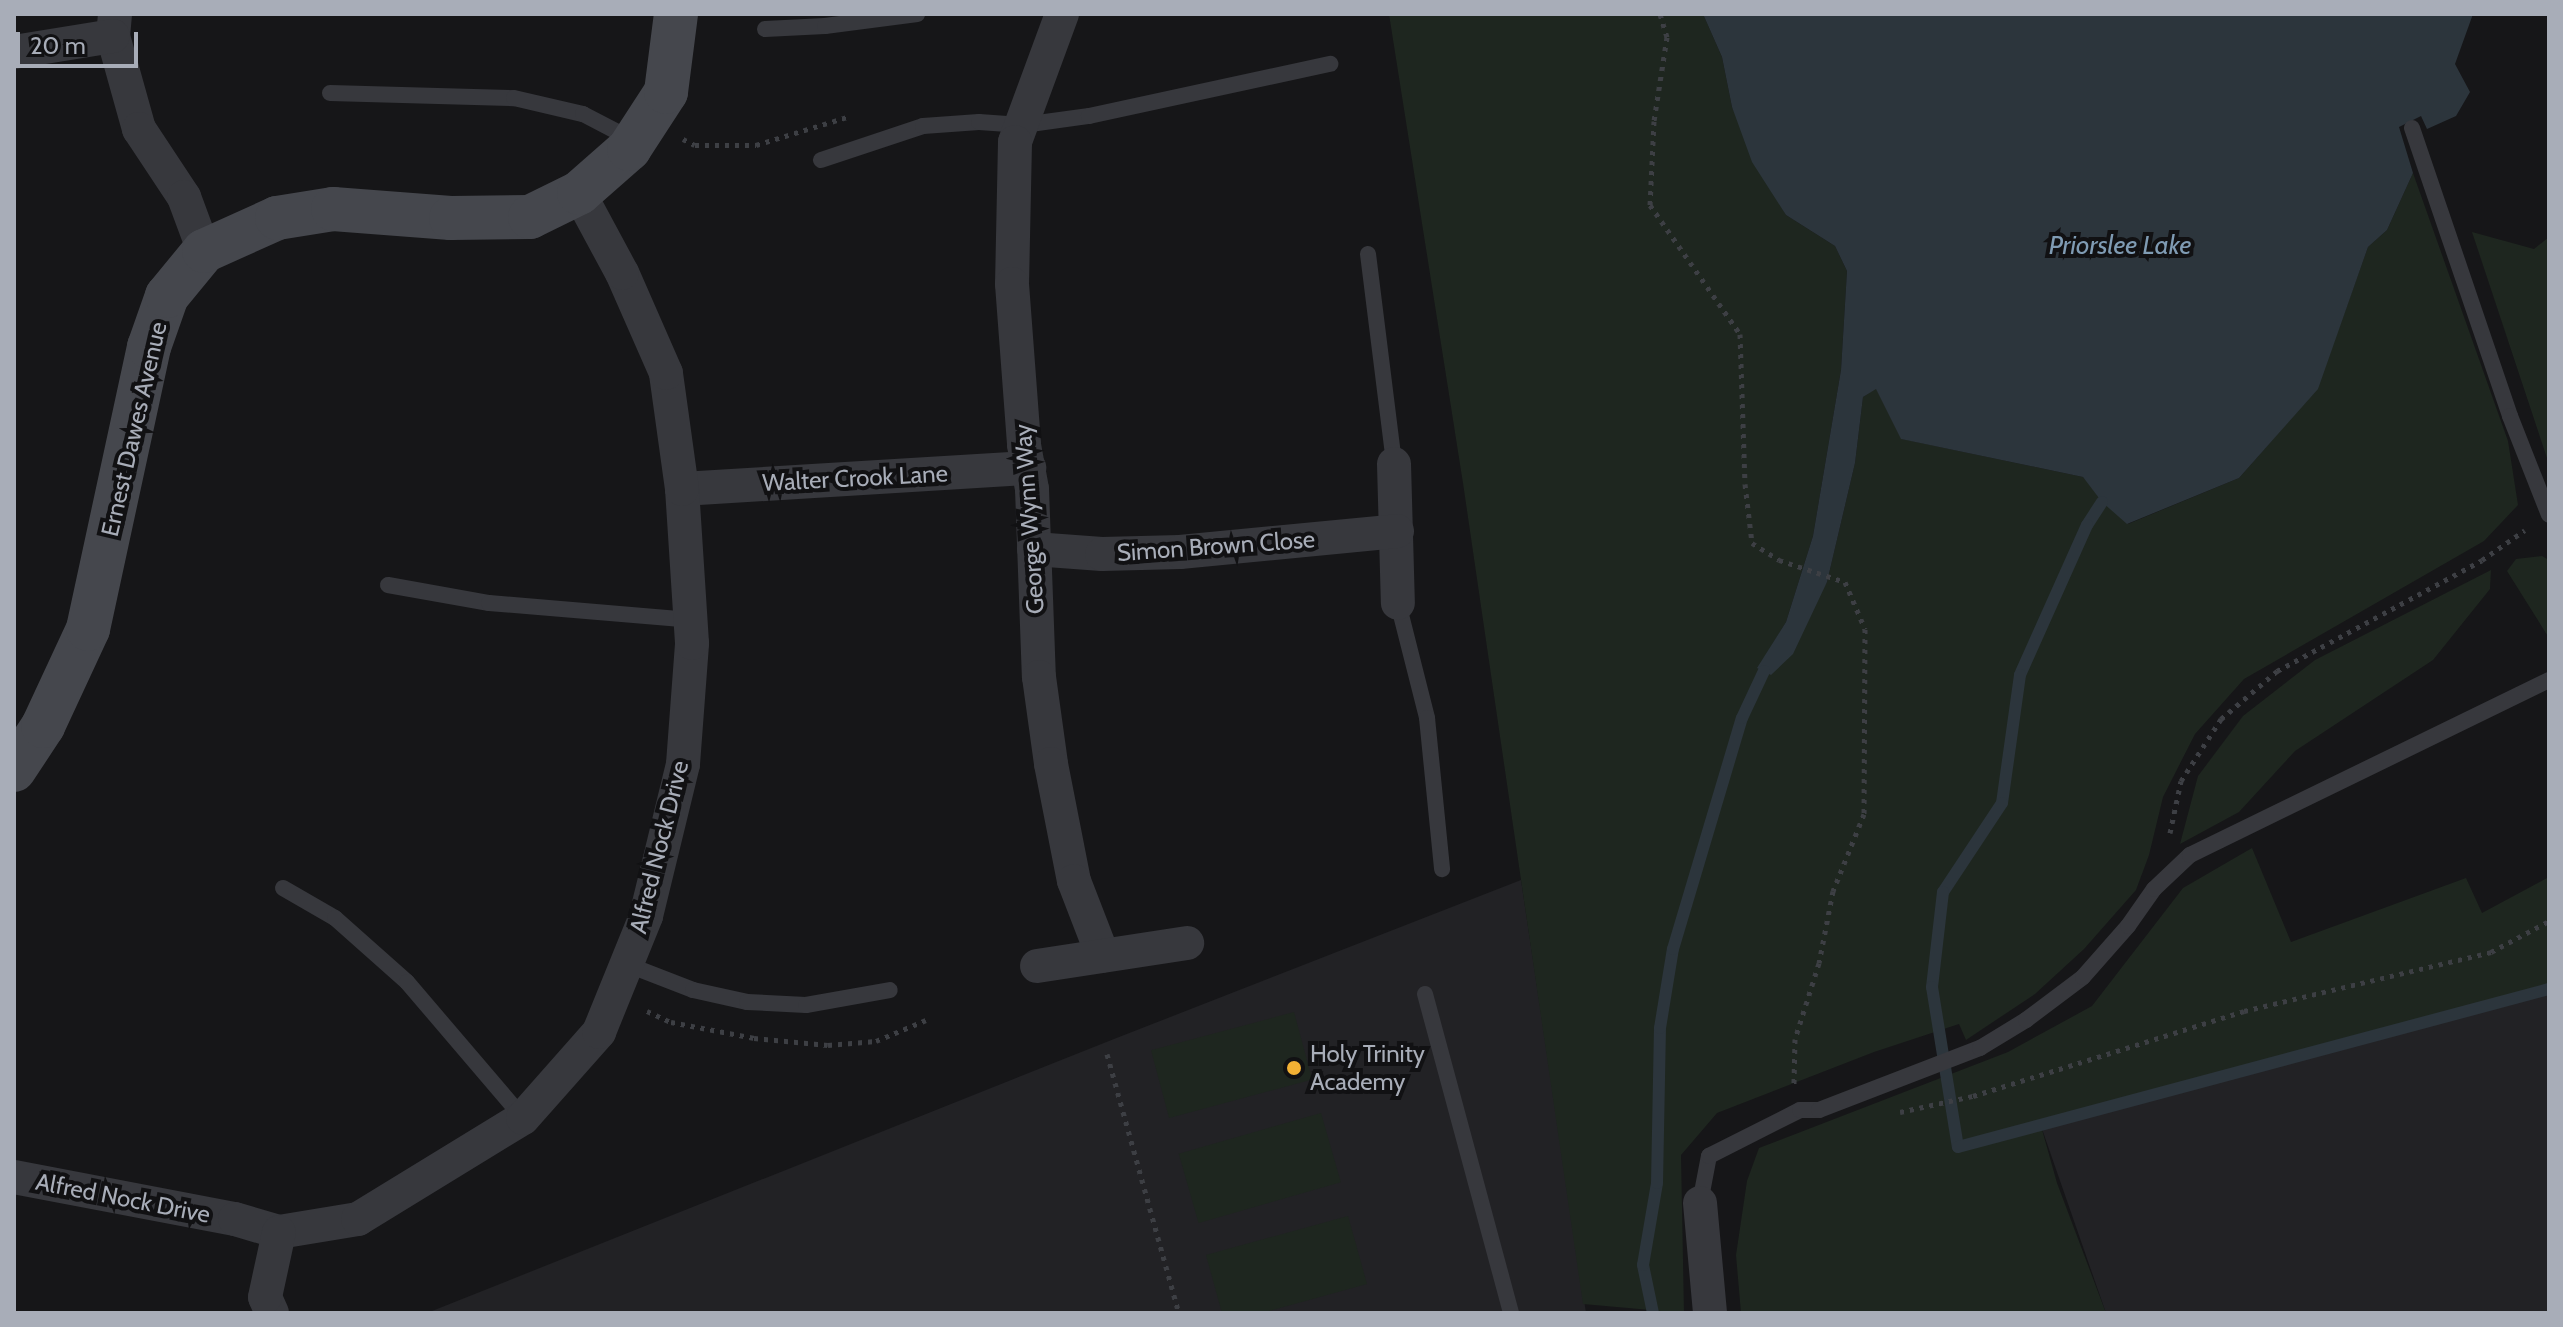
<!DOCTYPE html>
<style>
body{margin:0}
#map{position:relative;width:2563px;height:1327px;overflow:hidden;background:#161618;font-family:Cabin,sans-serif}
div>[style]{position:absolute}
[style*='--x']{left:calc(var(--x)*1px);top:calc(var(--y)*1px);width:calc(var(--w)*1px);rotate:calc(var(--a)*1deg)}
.built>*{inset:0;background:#222225}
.green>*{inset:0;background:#1e261f;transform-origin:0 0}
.water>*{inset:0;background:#2c353c}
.stream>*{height:12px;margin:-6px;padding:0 6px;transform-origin:6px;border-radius:6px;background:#2c353c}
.path>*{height:5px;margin-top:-2.5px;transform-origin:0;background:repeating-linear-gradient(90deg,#3d3f44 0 4px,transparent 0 10px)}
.lane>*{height:16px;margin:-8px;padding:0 8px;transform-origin:8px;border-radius:8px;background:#37383d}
.street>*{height:34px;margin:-17px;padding:0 17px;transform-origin:17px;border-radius:17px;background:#37383d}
.secondary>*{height:44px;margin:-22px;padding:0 22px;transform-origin:22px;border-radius:22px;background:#45474d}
.dots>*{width:22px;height:22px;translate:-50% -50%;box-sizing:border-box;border:4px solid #111113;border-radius:50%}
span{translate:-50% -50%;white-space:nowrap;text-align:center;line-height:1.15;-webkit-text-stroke:8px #111113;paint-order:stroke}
.street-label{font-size:24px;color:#a8adb8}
.poi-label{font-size:24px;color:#a8adb8}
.left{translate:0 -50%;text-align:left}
.water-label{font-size:26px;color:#7f9bb3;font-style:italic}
.frame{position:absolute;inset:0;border:16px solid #a8adb8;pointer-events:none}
.scale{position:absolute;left:16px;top:32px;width:122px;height:36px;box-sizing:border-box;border:4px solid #a8adb8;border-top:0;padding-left:10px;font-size:24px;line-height:28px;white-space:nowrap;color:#a8adb8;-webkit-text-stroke:6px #111113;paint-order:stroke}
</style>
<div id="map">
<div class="built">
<i style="clip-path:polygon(1521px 880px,1586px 1313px,427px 1313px,1114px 1039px)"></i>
<i style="clip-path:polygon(2549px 982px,2549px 1313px,2106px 1313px,2041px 1126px)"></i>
</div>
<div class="green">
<i style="clip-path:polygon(1389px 14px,1703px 14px,1722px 57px,1732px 107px,1786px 215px,1835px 246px,1847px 271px,1841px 370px,1813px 536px,1786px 622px,1758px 668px,1771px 674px,1827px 582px,1855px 463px,1863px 397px,1876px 388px,1902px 439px,2083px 477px,2128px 524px,2239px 478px,2317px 389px,2368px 247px,2387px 230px,2413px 173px,2508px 441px,2518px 505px,2484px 541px,2244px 679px,2195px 734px,2163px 797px,2149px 855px,2136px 890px,2084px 949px,2035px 994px,1966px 1040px,1959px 1024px,1874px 1052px,1717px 1113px,1681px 1155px,1684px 1313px,1583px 1304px,1463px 483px)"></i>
<i style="clip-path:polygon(2472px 232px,2534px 249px,2549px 237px,2549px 464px)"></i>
<i style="clip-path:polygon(2542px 556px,2549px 560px,2549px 638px,2507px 571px,2516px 559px)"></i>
<i style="clip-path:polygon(2491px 570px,2490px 589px,2433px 660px,2295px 751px,2239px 812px,2180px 844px,2198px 776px,2243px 716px,2315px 660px)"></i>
<i style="clip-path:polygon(2252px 848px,2291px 942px,2466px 878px,2482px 913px,2549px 877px,2549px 989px,2041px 1126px,2057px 1183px,2106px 1313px,1741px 1313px,1736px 1255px,1747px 1181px,1759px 1148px,2008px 1052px,2092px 1006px,2183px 888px)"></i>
<i style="left:1294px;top:1012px;width:70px;height:148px;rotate:75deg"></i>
<i style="left:1321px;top:1113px;width:72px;height:148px;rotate:74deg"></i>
<i style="clip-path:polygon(1348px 1216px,1367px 1284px,1262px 1313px,1222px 1313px,1206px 1255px)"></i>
</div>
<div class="water">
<i style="clip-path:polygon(1703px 14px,2473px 14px,2455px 64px,2470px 92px,2456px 116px,2427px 129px,2421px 116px,2399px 127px,2413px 173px,2387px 230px,2368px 247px,2318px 389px,2239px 478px,2127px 524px,2102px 502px,2083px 477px,1901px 439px,1876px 389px,1863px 397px,1855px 463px,1827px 582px,1793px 654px,1771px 675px,1757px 668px,1786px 622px,1813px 536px,1841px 370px,1847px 271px,1835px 246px,1786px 215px,1752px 162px,1732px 107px,1722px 57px)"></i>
</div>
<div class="stream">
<i style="--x:2102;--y:502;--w:27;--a:123"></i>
<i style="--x:2087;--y:525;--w:164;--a:114.1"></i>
<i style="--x:2020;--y:675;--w:129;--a:98"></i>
<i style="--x:2002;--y:803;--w:107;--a:123.5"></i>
<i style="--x:1943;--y:892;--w:96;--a:96.6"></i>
<i style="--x:1932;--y:987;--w:162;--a:80.8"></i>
<i style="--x:1958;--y:1147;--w:612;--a:-14.97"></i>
<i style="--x:1653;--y:1313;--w:49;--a:-101.8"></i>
<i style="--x:1643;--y:1265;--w:83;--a:-80.3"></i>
<i style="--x:1657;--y:1183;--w:155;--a:-88.9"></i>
<i style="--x:1660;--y:1028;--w:80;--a:-80.7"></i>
<i style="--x:1673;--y:949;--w:241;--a:-73.4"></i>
<i style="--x:1742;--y:718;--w:52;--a:-64.9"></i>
</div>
<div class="path">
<i style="--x:1660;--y:14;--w:24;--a:73"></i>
<i style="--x:1667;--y:37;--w:85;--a:98.8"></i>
<i style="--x:1654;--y:121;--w:84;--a:92.7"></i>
<i style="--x:1650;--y:205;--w:157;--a:55.1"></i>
<i style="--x:1740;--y:334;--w:150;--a:88.1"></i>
<i style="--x:1745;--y:484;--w:59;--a:83.2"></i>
<i style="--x:1752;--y:543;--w:32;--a:32"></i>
<i style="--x:1779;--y:560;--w:70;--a:18.4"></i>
<i style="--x:1845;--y:582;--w:51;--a:66.9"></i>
<i style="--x:1865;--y:629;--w:185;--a:90.3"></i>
<i style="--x:1864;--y:814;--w:83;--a:111.9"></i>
<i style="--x:1833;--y:891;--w:73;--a:101"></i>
<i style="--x:1819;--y:963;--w:80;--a:107.5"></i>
<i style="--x:1795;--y:1039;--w:45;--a:91.3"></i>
<i style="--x:683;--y:139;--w:13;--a:27"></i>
<i style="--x:695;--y:145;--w:61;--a:0"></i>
<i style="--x:756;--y:145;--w:95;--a:-17.1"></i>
<i style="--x:2170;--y:833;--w:53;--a:-78.1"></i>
<i style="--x:2181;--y:781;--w:74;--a:-57.2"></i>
<i style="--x:2221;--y:719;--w:74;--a:-40.6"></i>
<i style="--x:2277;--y:671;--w:233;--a:-28.4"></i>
<i style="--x:2482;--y:560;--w:52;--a:-34.9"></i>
<i style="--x:647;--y:1011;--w:26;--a:25"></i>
<i style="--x:671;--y:1022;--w:85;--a:10.9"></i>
<i style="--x:754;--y:1038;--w:74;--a:5.4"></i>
<i style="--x:828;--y:1045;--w:48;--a:-4.8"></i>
<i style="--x:876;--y:1041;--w:54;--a:-22.8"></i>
<i style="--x:1107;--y:1054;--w:269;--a:74.5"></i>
<i style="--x:1900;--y:1112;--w:75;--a:-12.4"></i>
<i style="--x:1973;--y:1096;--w:284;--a:-17.4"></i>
<i style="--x:2244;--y:1011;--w:254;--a:-13.4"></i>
<i style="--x:2491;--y:952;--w:66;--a:-28.1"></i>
</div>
<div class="lane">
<i style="--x:765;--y:29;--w:60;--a:-2.9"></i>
<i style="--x:825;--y:26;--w:93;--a:-7.4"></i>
<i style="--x:330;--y:93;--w:184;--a:1.6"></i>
<i style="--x:514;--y:98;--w:71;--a:13.1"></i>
<i style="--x:583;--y:114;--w:56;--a:27.5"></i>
<i style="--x:2412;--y:128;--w:304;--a:71.2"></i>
<i style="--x:2510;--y:416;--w:106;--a:68.5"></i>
<i style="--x:821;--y:160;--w:108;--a:-18.4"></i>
<i style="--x:923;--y:126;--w:56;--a:-4.1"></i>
<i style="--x:979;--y:122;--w:44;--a:3.9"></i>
<i style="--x:1023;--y:125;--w:67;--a:-7.8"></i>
<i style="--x:1089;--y:116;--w:247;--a:-12.2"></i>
<i style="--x:1368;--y:254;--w:212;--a:82.9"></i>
<i style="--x:388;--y:585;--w:103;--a:10.1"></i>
<i style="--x:489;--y:603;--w:202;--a:4.8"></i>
<i style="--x:1398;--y:603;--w:119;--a:75.8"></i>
<i style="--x:1427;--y:718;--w:152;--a:84.3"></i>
<i style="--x:283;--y:888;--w:60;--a:30"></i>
<i style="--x:335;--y:918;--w:96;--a:41.6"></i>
<i style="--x:407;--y:982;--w:179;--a:49.5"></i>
<i style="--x:626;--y:964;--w:72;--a:21.2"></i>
<i style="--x:693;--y:990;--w:55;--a:12.5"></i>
<i style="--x:747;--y:1002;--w:59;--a:2.9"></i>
<i style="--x:806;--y:1005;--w:85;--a:-10.1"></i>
<i style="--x:1425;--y:994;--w:330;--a:74.9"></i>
<i style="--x:1700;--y:1203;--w:48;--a:-79.2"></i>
<i style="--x:1709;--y:1156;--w:102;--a:-26.8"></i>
<i style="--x:1800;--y:1110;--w:19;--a:0"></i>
<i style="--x:1819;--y:1110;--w:173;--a:-21.1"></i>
<i style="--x:1980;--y:1048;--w:54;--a:-31.3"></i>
<i style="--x:2026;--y:1020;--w:71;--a:-37"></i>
<i style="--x:2083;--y:977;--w:68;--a:-48.6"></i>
<i style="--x:2128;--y:926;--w:45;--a:-54.9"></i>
<i style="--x:2154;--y:889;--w:50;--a:-43.4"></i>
<i style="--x:2190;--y:855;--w:399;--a:-26"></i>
</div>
<div class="street">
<i style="--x:115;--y:14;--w:22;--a:95"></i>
<i style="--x:113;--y:36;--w:97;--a:74.4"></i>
<i style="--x:139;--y:129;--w:82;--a:56.5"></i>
<i style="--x:184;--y:197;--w:58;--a:69.7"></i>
<i style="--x:1062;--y:14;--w:136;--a:110.2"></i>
<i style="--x:1015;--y:142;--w:142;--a:91.2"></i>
<i style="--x:1012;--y:284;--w:161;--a:85.7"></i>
<i style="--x:1024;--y:445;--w:45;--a:79.7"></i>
<i style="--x:1032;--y:489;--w:188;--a:87.9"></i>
<i style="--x:1039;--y:677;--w:88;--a:82.1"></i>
<i style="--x:1051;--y:764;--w:119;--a:78.9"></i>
<i style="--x:1074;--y:881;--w:80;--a:68.9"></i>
<i style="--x:14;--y:52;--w:100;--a:-9.2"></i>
<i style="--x:1394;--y:464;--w:139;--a:88.4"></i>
<i style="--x:682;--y:489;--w:348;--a:-3.5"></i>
<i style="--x:1034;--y:549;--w:68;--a:4.2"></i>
<i style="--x:1102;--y:554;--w:78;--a:-1.5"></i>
<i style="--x:1180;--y:552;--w:218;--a:-5.5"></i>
<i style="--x:1037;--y:966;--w:152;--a:-8.7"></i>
<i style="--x:14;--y:1177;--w:225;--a:10.8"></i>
<i style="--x:235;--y:1219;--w:46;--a:16.5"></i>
<i style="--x:279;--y:1232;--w:80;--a:-9.3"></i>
<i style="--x:358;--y:1219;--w:193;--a:-31.5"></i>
<i style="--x:523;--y:1118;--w:115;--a:-48.5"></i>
<i style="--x:599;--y:1032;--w:125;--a:-67.9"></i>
<i style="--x:646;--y:916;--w:156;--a:-76.3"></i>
<i style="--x:683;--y:764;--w:121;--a:-85.7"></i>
<i style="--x:692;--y:643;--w:154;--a:-93.7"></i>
<i style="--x:682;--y:489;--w:117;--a:-97.9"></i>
<i style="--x:666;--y:373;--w:109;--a:-113.7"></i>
<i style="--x:622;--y:273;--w:91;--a:-118.3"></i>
<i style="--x:1700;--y:1203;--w:110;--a:84.8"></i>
<i style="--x:272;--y:1313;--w:17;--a:-114"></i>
<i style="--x:265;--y:1297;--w:66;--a:-77.8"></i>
</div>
<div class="secondary">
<i style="--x:14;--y:770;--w:53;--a:-56.6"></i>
<i style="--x:43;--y:726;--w:107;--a:-65.1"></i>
<i style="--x:88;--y:629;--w:289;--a:-77.8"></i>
<i style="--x:149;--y:347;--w:54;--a:-70.6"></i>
<i style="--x:167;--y:296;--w:58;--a:-50.6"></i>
<i style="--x:204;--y:251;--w:80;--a:-24.3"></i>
<i style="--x:277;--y:218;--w:57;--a:-9.1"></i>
<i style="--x:333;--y:209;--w:118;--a:4.4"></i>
<i style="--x:451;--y:218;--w:79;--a:-0.7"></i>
<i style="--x:530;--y:217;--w:55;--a:-26.1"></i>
<i style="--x:579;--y:193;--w:67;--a:-41.3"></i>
<i style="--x:629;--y:149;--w:68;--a:-57"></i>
<i style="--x:666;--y:92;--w:79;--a:-82.7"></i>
</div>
<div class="dots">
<i style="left:1294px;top:1068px;background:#f2b134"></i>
</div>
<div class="street-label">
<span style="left:134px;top:429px;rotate:-77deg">Ernest Dawes Avenue</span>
<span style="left:855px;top:478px;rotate:-3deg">Walter Crook Lane</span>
<span style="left:1029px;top:519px;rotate:-94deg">George Wynn Way</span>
<span style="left:1216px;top:546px;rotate:-4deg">Simon Brown Close</span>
<span style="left:659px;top:847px;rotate:-76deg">Alfred Nock Drive</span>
<span style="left:123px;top:1198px;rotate:11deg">Alfred Nock Drive</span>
</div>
<div class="poi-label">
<span class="left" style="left:1310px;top:1068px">Holy Trinity<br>Academy</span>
</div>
<div class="water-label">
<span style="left:2120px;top:246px">Priorslee Lake</span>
</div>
<div class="frame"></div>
<div class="scale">20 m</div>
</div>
